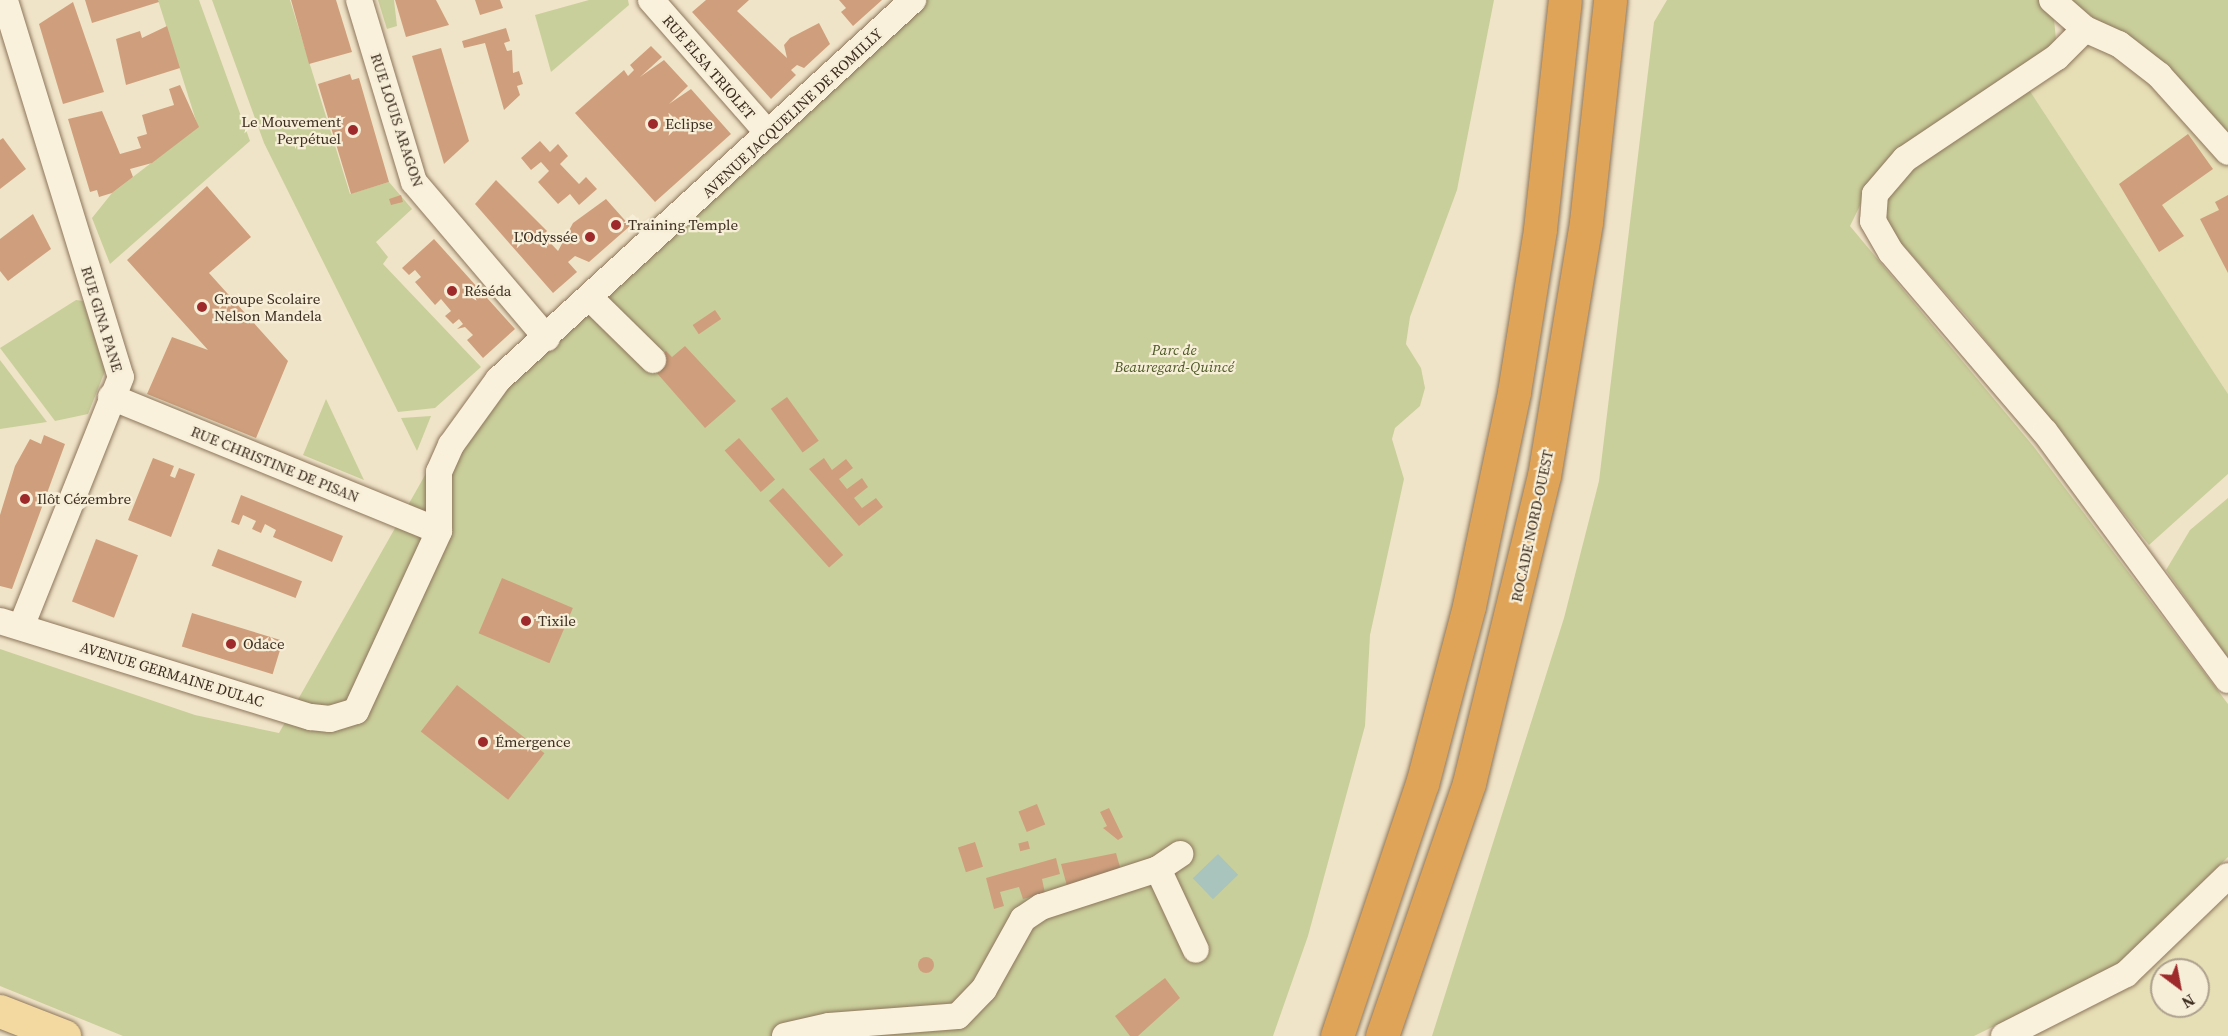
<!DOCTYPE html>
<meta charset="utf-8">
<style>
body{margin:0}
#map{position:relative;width:2228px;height:1036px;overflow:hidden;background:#f0e4c8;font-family:"Source Serif 4",serif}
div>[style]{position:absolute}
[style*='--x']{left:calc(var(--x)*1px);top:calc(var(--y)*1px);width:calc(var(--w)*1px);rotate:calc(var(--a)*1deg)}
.farmland>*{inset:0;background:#e6deb5}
.green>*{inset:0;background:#c9cf9b}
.water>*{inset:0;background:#a9c4bc;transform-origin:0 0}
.building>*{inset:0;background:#cf9f7d;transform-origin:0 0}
.round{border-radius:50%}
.roads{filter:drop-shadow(0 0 2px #8d765c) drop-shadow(0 0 2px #8d765c)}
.minor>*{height:26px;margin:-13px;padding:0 13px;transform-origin:13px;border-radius:13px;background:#faf1dc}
.major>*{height:33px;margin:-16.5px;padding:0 16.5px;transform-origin:16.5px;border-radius:16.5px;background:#f3d9a0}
.highway>*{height:33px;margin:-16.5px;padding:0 16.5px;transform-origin:16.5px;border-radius:16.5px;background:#e0a458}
.dots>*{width:16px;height:16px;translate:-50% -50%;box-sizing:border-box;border:3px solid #f7eed8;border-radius:50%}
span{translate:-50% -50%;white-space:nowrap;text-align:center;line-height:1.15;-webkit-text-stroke:4.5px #f7eed8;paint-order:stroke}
.street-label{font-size:15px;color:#3d2e20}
.poi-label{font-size:15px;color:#3d2e20}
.right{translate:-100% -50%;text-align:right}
.left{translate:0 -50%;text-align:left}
.park-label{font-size:15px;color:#4d5a26;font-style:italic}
.north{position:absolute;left:2150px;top:958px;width:60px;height:60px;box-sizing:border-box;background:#f7eed8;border:2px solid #ada18e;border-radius:50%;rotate:148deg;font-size:16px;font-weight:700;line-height:24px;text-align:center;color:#3d2e20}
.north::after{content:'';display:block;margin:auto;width:21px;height:27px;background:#9e2a2b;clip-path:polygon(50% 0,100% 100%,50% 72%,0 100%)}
</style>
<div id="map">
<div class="farmland">
<i style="clip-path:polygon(2093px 43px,2116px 47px,2228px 161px,2228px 394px,2026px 85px)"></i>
<i style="clip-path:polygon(evenodd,2228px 890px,2228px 1036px,2030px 1036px,2112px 995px,2157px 964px,2228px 890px,2162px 970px,2198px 970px,2198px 1006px,2162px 1006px,2162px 970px)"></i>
</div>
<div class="green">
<i style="clip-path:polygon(158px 0,199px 0,250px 141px,110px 264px,92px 218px,112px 193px,198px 127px)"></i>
<i style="clip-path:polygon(212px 0,290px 0,350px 194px,389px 182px,412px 209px,376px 242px,388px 257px,383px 264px,481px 367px,435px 408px,398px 412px,264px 143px)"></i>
<i style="clip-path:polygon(378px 0,394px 0,397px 26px,387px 29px)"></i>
<i style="clip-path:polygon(589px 0,628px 0,629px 5px,551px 72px,535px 15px)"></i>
<i style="clip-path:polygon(913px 0,1494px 0,1457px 190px,1410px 317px,1406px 344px,1421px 368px,1425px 388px,1420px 406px,1395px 428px,1392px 439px,1404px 479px,1370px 635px,1365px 726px,1308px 936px,1273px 1036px,123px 1036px,0 986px,0 649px,195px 715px,279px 733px,437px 454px)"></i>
<i style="clip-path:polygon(1667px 0,2044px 0,2053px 7px,2057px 52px,1871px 183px,1850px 226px,2034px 447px,2228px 704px,2228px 857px,2117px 966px,1974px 1036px,1432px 1036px,1564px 618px,1599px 481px,1654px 22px)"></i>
<i style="clip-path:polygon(2068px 0,2228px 0,2228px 141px,2104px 25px)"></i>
<i style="clip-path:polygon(2026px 85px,2228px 394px,2228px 474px,2149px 545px,1967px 317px,1885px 225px,1887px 192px,1900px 177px)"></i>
<i style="clip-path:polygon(76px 300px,83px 301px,105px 371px,88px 414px,55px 421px,0 348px)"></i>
<i style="clip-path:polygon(0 360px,47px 422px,0 429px)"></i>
<i style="clip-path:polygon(326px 399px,364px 480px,303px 455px)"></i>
<i style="clip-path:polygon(431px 416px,417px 451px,401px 418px)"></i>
<i style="clip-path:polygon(2228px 498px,2228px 658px,2166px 570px,2190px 530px)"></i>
</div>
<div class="water">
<i style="left:1218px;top:854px;width:29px;height:35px;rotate:46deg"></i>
</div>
<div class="building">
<i style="clip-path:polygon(85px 0,158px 0,159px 2px,92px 23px)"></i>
<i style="clip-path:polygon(291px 0,336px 0,352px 52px,309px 64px)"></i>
<i style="clip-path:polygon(395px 0,436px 0,449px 25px,406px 37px)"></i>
<i style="clip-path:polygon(475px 0,500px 0,503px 8px,480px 15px)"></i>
<i style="clip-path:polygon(706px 0,749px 0,737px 11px,787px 58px,784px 45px,790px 38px,819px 23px,830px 44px,804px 68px,797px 65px,791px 70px,796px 75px,771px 99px,692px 12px)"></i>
<i style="clip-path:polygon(839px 0,882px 0,853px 26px,841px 12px,846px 8px)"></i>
<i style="clip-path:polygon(73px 2px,104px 92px,63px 104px,39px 24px)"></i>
<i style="clip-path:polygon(167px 26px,180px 68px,126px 85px,116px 39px,140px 31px,142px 38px)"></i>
<i style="clip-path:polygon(506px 28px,510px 41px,504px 43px,507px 51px,512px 50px,513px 73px,519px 71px,523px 84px,517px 86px,520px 95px,504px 110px,485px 43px,464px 48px,462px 41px)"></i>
<i style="clip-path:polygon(651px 46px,662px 57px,640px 77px,664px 60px,688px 86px,669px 104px,691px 89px,731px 134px,655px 202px,575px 113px,624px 70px,628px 76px,634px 70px,630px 65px)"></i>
<i style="clip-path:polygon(441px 48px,469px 141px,444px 164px,412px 56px)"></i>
<i style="clip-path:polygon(350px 74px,352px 80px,359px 78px,389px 182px,351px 194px,318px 84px)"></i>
<i style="clip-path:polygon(180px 85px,199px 127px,152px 163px,130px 169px,133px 177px,112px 193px,99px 197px,97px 190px,90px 192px,68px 119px,102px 111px,120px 154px,141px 148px,137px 137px,147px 134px,142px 115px,174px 105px,169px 89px)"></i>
<i style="clip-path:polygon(2188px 134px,2213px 169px,2162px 205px,2184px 236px,2159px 252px,2119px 184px)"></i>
<i style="clip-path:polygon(3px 138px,26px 169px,0 189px,0 140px)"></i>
<i style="clip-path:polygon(540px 141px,550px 152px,558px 144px,568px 156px,560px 164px,579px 184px,586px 177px,597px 189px,579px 205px,570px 194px,558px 204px,538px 182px,549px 171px,541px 162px,531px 170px,521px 158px)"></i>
<i style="clip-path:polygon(496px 180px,547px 231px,543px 235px,558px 251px,573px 223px,606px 199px,630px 226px,589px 262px,575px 256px,568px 262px,577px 272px,553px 293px,475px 204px)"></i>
<i style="clip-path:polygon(207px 186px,251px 237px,209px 273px,288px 361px,256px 438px,147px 394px,172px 337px,208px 350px,127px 260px)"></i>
<i style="clip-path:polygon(401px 195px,403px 202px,391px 205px,389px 199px)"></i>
<i style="clip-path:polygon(2228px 195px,2228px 273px,2200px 219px,2219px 210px,2215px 202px)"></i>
<i style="clip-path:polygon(33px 214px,51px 249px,8px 281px,0 271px,0 239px)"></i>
<i style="clip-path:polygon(434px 239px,515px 329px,483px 358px,467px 340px,473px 335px,465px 327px,457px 329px,463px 324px,459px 319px,453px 324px,445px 316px,451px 311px,441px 299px,435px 305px,415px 282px,421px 277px,415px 270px,409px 275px,402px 268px)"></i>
<i style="left:715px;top:310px;width:11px;height:27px;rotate:56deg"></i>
<i style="clip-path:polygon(685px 346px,736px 401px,705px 428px,649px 364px,666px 351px,672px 357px)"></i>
<i style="left:787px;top:397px;width:54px;height:20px;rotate:54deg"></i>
<i style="clip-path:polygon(44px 435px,65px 444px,12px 589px,0 586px,0 515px,15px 466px,30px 439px,41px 444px)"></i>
<i style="left:739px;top:438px;width:55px;height:19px;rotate:49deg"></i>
<i style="clip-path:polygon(153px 458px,174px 466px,170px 476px,175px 478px,179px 468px,195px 474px,171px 537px,128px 520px)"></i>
<i style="clip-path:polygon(824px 458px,832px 470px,846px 459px,853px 468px,839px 479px,847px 489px,862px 478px,868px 487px,854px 498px,862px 508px,876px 498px,883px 507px,859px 526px,809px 469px)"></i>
<i style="left:783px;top:488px;width:90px;height:19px;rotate:48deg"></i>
<i style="clip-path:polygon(241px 495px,343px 536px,332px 562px,273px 537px,276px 530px,265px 524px,261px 533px,252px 529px,256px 521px,243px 515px,239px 525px,231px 522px)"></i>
<i style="left:96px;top:539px;width:45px;height:67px;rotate:21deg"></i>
<i style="left:218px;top:549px;width:90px;height:18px;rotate:21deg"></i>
<i style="left:502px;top:578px;width:77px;height:60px;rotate:23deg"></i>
<i style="left:192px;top:613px;width:95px;height:35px;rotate:17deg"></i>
<i style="left:457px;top:685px;width:111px;height:59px;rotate:38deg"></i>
<i style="left:1037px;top:804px;width:22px;height:20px;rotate:68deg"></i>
<i style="clip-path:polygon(1109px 808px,1123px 837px,1118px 840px,1103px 828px,1107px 826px,1100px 812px)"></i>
<i style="left:1028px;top:841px;width:8px;height:10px;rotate:76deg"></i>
<i style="left:975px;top:842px;width:26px;height:18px;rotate:72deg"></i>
<i style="clip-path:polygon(1116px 853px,1120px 867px,1115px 871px,1067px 886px,1061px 864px)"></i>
<i style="clip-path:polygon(1056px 858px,1060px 874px,1042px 879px,1045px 893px,1023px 899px,1019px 887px,1000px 892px,1004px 906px,994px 909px,986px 878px)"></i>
<i class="round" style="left:918px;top:957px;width:16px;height:16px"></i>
<i style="clip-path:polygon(1165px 978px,1180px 998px,1138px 1036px,1130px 1036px,1115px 1016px)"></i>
</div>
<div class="roads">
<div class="minor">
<i style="--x:359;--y:0;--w:190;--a:73.2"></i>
<i style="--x:414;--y:182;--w:205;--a:49.6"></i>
<i style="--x:651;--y:0;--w:177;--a:48.7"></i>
<i style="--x:2052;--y:0;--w:44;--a:41.3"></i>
<i style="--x:2085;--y:29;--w:37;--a:24"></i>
<i style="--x:2119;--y:44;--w:51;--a:37.8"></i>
<i style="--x:2159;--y:75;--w:103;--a:48.1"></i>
<i style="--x:6;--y:4;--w:390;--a:72.9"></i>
<i style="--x:121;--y:377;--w:269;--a:111.8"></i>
<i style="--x:2085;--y:29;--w:40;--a:135"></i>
<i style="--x:2057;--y:57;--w:183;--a:146.1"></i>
<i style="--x:1905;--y:159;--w:46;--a:130.6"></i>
<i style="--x:1875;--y:194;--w:27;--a:94"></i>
<i style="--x:1873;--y:221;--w:36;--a:60"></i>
<i style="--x:1891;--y:252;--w:237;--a:49.5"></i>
<i style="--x:2045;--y:432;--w:308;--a:53.6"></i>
<i style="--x:591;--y:299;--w:87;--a:44.5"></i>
<i style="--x:111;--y:397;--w:354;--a:22.2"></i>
<i style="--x:0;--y:621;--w:325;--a:17.2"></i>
<i style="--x:311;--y:717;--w:19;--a:6"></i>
<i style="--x:330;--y:719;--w:27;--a:-17"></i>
<i style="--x:356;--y:711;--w:198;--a:-65.2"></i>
<i style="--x:439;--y:531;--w:59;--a:-90"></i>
<i style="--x:439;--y:472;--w:30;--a:-66"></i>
<i style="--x:451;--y:445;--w:80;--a:-54.1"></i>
<i style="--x:498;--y:380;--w:563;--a:-42.48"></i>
<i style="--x:1158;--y:869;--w:89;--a:64.9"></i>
<i style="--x:785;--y:1036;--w:45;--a:-12.8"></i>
<i style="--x:829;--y:1026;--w:129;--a:-4.4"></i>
<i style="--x:958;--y:1016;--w:37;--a:-46"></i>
<i style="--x:984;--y:989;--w:80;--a:-60.9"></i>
<i style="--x:1023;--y:919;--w:22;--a:-34"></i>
<i style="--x:1041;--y:907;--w:123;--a:-18"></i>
<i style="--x:1158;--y:869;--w:27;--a:-34"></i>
<i style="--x:2004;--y:1036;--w:137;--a:-26.9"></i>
<i style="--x:2126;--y:974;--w:141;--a:-43.9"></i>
</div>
<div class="major">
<i style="--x:0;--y:1011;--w:69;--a:21.3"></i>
</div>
<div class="highway">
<i style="--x:1337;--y:1036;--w:266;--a:-71.4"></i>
<i style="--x:1422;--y:784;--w:184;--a:-75.2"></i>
<i style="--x:1469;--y:606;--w:219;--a:-78.1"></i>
<i style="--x:1514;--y:392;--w:165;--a:-80.9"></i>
<i style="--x:1540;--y:229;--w:230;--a:-83.8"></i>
<i style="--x:1382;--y:1036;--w:268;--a:-71"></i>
<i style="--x:1469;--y:783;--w:316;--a:-76.3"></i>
<i style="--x:1544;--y:476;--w:257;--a:-80.6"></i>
<i style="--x:1586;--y:222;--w:223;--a:-83.8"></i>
</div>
</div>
<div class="dots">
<i style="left:653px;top:124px;background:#9e2a2b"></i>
<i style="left:353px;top:130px;background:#9e2a2b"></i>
<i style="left:616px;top:225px;background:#9e2a2b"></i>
<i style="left:590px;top:237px;background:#9e2a2b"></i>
<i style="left:452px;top:291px;background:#9e2a2b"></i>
<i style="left:202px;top:307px;background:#9e2a2b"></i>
<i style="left:25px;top:499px;background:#9e2a2b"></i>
<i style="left:526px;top:621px;background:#9e2a2b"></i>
<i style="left:231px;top:644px;background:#9e2a2b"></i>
<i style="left:483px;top:742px;background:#9e2a2b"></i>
</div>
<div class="street-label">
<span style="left:709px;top:67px;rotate:49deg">RUE ELSA TRIOLET</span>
<span style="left:792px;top:113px;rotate:-43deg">AVENUE JACQUELINE DE ROMILLY</span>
<span style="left:397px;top:120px;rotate:72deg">RUE LOUIS ARAGON</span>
<span style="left:102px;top:319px;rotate:73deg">RUE GINA PANE</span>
<span style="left:275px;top:464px;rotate:22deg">RUE CHRISTINE DE PISAN</span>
<span style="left:1532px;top:526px;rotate:-78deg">ROCADE NORD-OUEST</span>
<span style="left:172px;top:674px;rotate:17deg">AVENUE GERMAINE DULAC</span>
</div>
<div class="poi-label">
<span class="right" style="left:341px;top:130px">Le Mouvement<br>Perpétuel</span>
<span class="left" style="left:665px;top:124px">Eclipse</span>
<span class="left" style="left:628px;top:225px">Training Temple</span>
<span class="right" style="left:578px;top:237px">L'Odyssée</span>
<span class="left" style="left:464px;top:291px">Réséda</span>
<span class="left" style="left:214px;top:307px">Groupe Scolaire<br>Nelson Mandela</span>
<span class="left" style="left:37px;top:499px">Ilôt Cézembre</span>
<span class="left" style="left:538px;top:621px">Tixile</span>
<span class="left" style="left:243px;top:644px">Odace</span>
<span class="left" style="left:495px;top:742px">Émergence</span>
</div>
<div class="park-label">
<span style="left:1174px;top:358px">Parc de<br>Beauregard-Quincé</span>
</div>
<div class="north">N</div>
</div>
